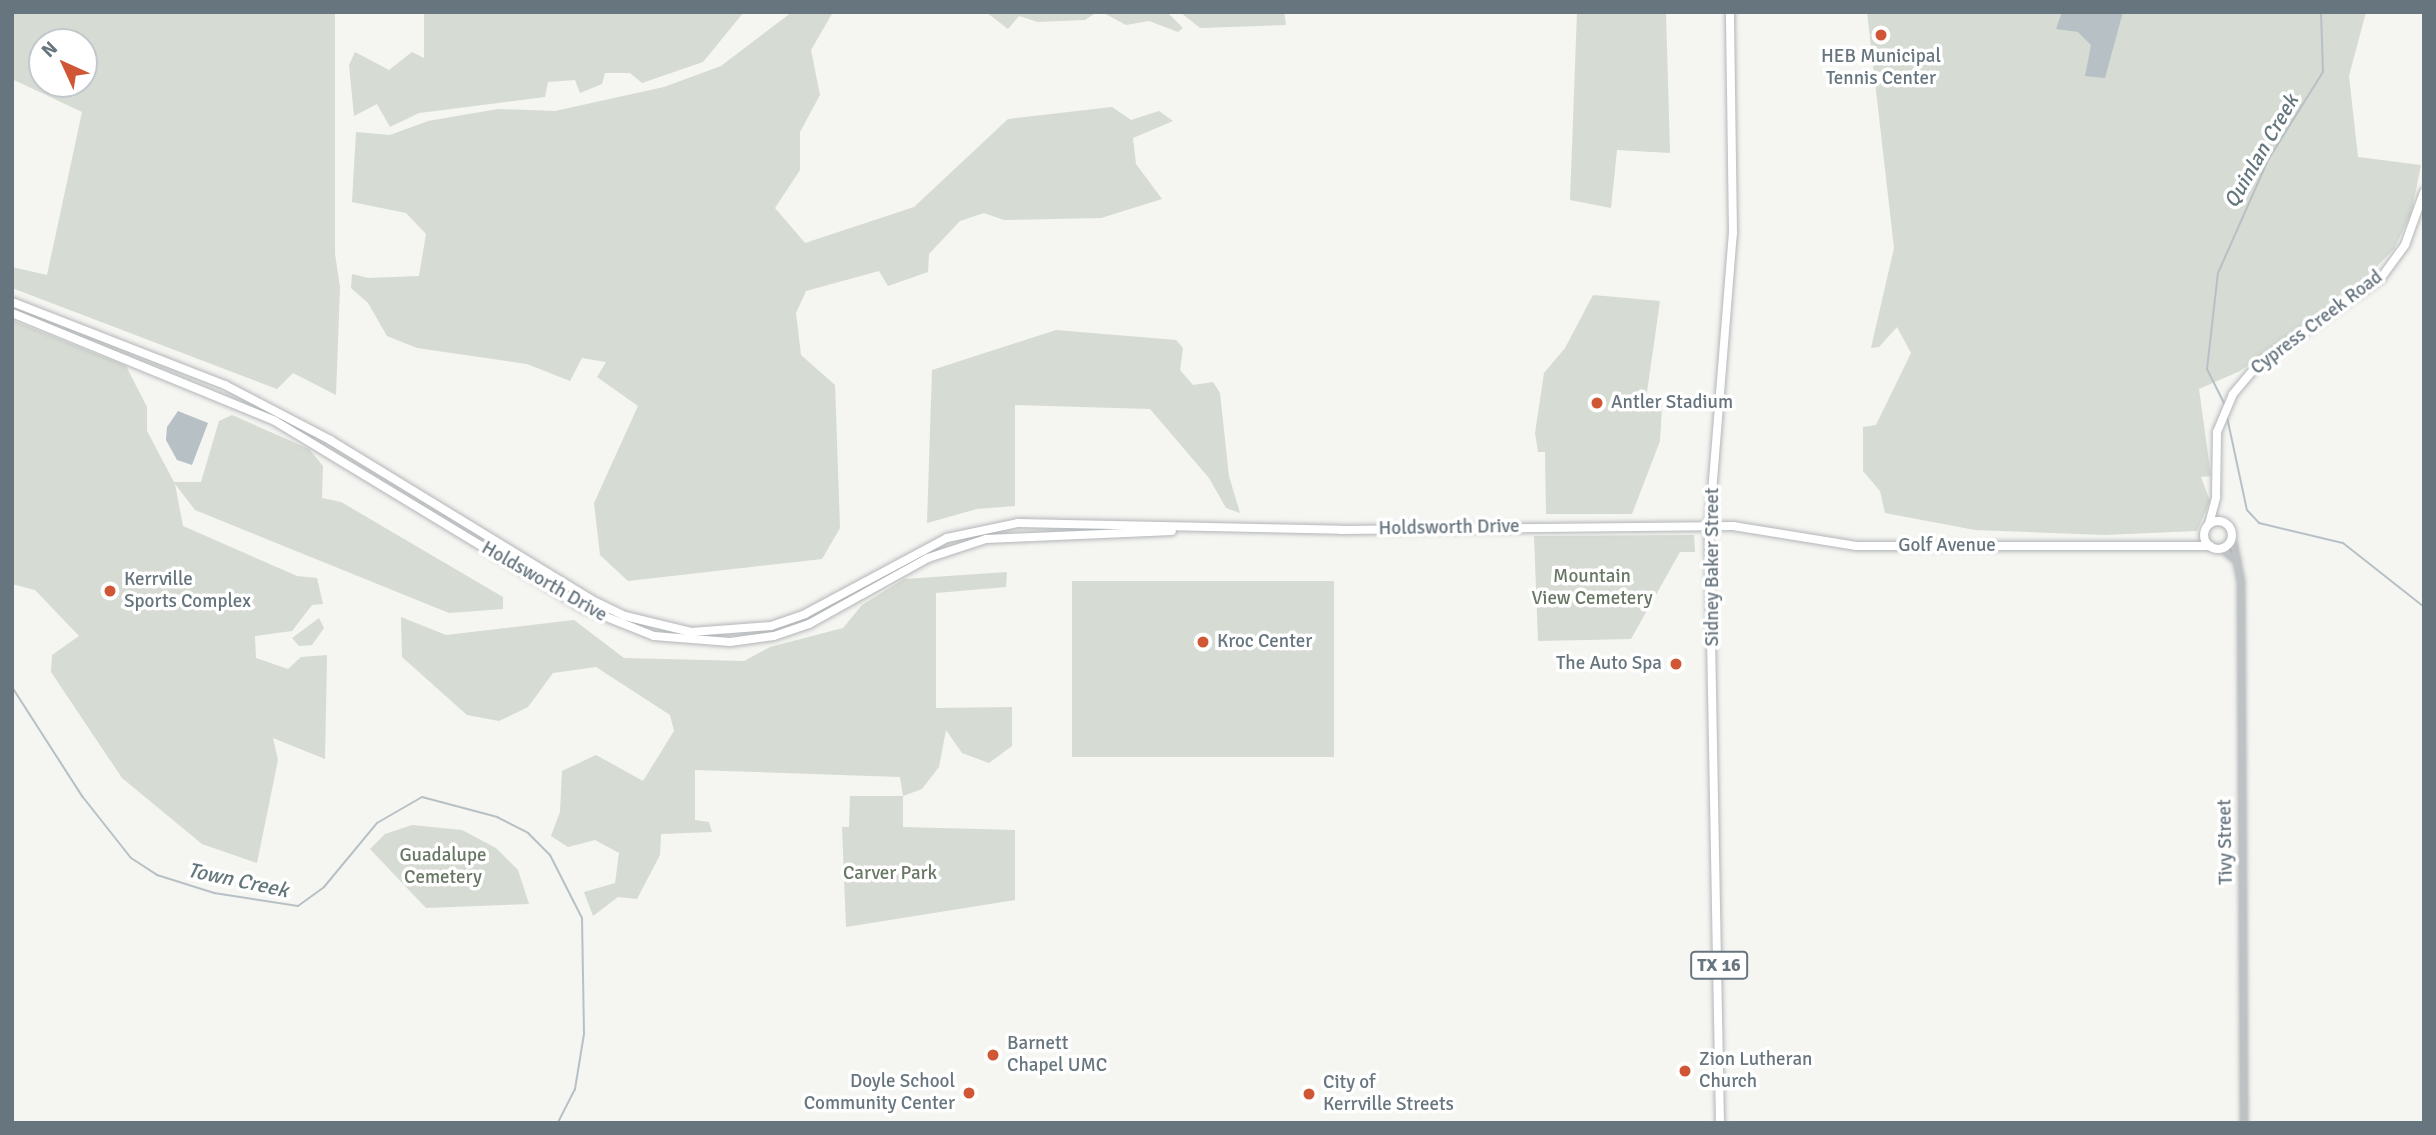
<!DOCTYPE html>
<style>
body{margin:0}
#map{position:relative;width:2436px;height:1135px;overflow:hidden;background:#f5f5f1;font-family:Signika,sans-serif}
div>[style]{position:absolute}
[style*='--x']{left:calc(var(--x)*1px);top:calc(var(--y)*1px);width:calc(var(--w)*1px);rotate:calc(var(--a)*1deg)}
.green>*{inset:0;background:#d6dbd3;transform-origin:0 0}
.water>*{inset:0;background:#b7c1c5}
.stream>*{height:2px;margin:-1px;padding:0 1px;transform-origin:1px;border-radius:1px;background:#b7c1c5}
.roads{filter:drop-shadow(0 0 2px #b2b6b9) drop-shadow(0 0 2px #b2b6b9)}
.minor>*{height:6px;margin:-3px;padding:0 3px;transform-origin:3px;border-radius:3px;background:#bec2c5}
.major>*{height:8px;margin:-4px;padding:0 4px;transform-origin:4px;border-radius:4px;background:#fff}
.major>.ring{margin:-4px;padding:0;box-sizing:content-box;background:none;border:8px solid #fff;border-radius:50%}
.dots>*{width:19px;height:19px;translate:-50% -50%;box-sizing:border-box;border:4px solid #fff;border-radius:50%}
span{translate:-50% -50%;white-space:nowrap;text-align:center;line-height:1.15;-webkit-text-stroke:7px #fff;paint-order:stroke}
.shield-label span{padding:2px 5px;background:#fff;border:2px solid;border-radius:5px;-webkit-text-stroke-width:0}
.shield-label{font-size:18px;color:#67757f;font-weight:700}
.poi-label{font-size:19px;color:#67757f}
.left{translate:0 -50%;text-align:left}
.right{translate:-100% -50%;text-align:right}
.street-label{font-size:19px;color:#67757f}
.park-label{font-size:19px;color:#697765}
.water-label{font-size:21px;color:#63767c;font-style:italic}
.frame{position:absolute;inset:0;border:14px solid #67757f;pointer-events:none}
.north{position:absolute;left:28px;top:28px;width:70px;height:70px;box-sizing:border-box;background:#fff;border:2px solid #c2c8cc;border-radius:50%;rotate:315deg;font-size:19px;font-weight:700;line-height:28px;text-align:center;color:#67757f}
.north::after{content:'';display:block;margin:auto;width:24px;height:32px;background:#d05736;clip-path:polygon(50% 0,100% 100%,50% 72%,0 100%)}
</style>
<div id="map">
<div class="green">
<i style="clip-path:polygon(evenodd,12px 12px,335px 12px,335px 254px,340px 287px,336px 395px,293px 373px,277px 389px,12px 288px,12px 267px,47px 275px,82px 112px,12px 79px,12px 12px,84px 42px,84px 84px,42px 84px,42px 42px,84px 42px)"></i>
<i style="clip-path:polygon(424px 12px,744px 12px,703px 62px,642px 83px,630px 73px,605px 73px,602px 84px,580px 93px,575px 80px,548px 82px,545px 97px,419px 113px,390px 127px,377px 104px,354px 116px,349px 65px,355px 52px,389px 70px,412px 52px,424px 58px)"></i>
<i style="clip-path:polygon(792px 12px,833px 12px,811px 50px,820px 95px,800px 132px,800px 170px,775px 208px,805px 243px,914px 207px,1008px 119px,1112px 107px,1131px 120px,1159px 111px,1173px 121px,1133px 138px,1136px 164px,1162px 199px,1101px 218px,1004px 220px,984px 213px,960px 221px,929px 254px,928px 272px,888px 286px,879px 271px,806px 291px,796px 313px,801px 355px,835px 385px,840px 528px,822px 559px,628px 581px,600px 555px,594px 503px,638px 406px,597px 377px,606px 362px,582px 358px,570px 381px,527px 364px,417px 348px,387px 336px,368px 303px,351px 288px,352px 274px,368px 278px,419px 276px,426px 234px,406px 213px,352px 202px,356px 132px,390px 135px,428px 121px,498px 109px,555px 111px,664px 87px,721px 66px)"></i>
<i style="clip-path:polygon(986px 12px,1097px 12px,1085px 20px,1038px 22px,1019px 16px,1008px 29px)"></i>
<i style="clip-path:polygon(1102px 12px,1167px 12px,1183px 28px,1178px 32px,1149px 21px,1126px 25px)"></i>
<i style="clip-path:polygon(1180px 12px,1284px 12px,1286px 25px,1200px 28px)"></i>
<i style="clip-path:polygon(1577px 12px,1666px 12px,1670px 153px,1617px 150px,1611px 208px,1570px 200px)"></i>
<i style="clip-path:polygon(1867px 12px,2366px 12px,2349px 76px,2358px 157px,2421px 165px,2411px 214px,2394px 249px,2356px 288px,2240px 371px,2199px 389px,2211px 476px,2201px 477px,2210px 501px,2197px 531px,2105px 535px,1975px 530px,1885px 513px,1880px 491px,1863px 471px,1863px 427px,1876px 425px,1911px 353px,1897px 327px,1879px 347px,1871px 348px,1894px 248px)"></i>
<i style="clip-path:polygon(1593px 295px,1660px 301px,1646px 399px,1662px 406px,1660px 441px,1632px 514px,1546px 514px,1545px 452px,1538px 452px,1535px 433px,1544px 373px,1565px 348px)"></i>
<i style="clip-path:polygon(12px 320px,126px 366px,147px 407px,147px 431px,174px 482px,201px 482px,219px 421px,232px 415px,309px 449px,323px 466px,322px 498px,341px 502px,503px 597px,503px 609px,449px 613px,195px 510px,175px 484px,183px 526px,297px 576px,317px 578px,323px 604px,312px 605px,292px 631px,255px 636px,256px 658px,288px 669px,301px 657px,327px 655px,325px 759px,273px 738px,278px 760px,257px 863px,202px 844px,122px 778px,51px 672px,52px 655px,79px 636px,35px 590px,12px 584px)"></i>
<i style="clip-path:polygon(1056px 330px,1176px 340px,1183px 348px,1180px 370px,1193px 385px,1213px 382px,1220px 393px,1229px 476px,1240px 513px,1226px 508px,1209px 478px,1150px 409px,1015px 405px,1015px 506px,977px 509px,927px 523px,932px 370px)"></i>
<i style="clip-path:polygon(1694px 535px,1695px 552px,1680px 552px,1631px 639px,1538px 641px,1534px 536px)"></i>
<i style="clip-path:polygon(1007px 572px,1006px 587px,936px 593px,936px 708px,1012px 707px,1012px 746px,989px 763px,962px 753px,946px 730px,939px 767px,922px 789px,903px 796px,903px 827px,1015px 830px,1015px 900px,846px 927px,842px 827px,849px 827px,850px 796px,903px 796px,900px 777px,695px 770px,695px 820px,709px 822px,712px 832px,661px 834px,660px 855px,637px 899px,618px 897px,593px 916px,584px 892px,615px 883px,619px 853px,595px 840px,568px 847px,551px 836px,560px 812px,562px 771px,596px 755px,643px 781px,674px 731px,670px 715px,596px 667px,553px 673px,528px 707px,499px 721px,467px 715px,402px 657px,401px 617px,446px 635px,574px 620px,624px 658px,744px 661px,770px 647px,843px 628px,862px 605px,904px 579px)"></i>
<i style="left:1334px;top:581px;width:176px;height:262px;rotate:90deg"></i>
<i style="clip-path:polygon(319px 618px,324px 628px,312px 645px,299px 646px,292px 638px)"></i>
<i style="clip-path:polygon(412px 825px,462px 830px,496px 848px,518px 870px,529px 904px,426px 908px,370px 849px,385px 834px)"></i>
</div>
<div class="water">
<i style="clip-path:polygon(2062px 12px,2123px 12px,2105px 78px,2085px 76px,2091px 45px,2078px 32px,2056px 29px)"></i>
<i style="clip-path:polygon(178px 411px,208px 423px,192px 465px,177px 460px,166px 440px,167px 427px)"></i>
</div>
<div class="stream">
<i style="--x:2225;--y:405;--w:40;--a:-116.6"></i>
<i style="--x:2207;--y:369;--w:97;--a:-83.5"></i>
<i style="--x:2218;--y:273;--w:124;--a:-66.1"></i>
<i style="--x:2268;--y:160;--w:104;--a:-58"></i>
<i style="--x:2323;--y:72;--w:60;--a:-91.9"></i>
<i style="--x:2227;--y:417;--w:95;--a:77.9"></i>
<i style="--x:2247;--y:510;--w:18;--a:47"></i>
<i style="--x:2259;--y:523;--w:86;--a:13.4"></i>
<i style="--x:2343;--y:543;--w:103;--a:38.3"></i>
<i style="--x:12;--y:687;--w:130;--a:57.3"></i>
<i style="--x:82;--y:796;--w:79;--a:51.7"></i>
<i style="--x:131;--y:858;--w:31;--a:33"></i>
<i style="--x:157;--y:875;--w:60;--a:17.5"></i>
<i style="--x:214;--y:893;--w:85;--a:8.8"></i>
<i style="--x:298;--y:906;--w:32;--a:-36"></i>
<i style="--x:324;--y:887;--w:83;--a:-50.4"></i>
<i style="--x:377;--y:823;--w:52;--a:-30"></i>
<i style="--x:422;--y:797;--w:78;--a:14.9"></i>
<i style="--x:497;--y:817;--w:35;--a:27"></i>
<i style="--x:528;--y:833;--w:31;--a:45"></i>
<i style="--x:550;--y:855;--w:71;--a:63.1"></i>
<i style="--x:582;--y:918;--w:116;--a:89"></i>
<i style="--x:584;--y:1034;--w:56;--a:99.3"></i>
<i style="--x:575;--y:1089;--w:38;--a:117"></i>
</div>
<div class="roads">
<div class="minor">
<i style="--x:2232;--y:536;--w:47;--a:78.9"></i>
<i style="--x:2241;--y:582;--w:541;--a:89.68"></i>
<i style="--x:2221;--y:548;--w:21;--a:39"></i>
</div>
<div class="major">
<i style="--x:12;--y:302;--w:229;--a:21.3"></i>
<i style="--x:225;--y:385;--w:119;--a:27.6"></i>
<i style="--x:330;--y:440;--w:305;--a:31.4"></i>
<i style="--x:590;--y:599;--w:39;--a:26"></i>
<i style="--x:625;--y:616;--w:68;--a:13.6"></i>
<i style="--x:691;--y:632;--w:80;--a:-4.3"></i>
<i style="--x:771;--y:626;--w:36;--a:-19"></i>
<i style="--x:805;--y:614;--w:161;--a:-28.2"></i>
<i style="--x:947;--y:538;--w:73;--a:-11.9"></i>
<i style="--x:1018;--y:523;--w:323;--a:1.2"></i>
<i style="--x:1341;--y:530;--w:392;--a:-0.6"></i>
<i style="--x:1733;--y:526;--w:125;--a:9.2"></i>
<i style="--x:1856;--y:546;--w:354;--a:0"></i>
<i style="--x:12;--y:313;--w:284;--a:22.3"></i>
<i style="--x:275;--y:421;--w:361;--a:31.2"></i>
<i style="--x:584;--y:608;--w:75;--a:21.8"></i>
<i style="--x:654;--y:636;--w:76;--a:4.5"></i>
<i style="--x:730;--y:642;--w:44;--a:-7.8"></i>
<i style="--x:774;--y:636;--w:37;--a:-19"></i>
<i style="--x:809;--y:624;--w:136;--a:-29"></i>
<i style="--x:928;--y:558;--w:61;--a:-18.1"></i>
<i style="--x:986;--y:539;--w:186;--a:-2.5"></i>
<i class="ring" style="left:2204px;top:521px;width:20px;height:20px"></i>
<i style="--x:2209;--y:524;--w:28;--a:-75"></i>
<i style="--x:2216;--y:497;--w:65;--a:-89.1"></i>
<i style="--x:2217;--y:432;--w:41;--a:-67.2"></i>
<i style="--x:2233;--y:394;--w:39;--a:-50"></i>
<i style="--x:2258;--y:364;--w:150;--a:-35"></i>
<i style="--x:2381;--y:278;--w:41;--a:-54"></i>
<i style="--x:2405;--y:245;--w:56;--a:-70.3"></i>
<i style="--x:1720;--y:1123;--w:593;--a:-91.06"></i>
<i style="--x:1709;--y:530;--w:298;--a:-85.4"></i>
<i style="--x:1733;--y:233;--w:221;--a:-90.8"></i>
</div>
</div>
<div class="dots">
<i style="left:1881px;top:35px;background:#d05736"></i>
<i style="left:1597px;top:403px;background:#d05736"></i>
<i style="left:110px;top:591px;background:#d05736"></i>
<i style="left:1203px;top:642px;background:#d05736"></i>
<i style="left:1676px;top:664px;background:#d05736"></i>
<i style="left:993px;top:1055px;background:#d05736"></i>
<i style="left:1685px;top:1071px;background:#d05736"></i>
<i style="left:969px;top:1093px;background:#d05736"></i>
<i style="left:1309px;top:1094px;background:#d05736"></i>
</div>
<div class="shield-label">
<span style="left:1719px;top:965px">TX 16</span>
</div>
<div class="poi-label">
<span style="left:1881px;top:68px">HEB Municipal<br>Tennis Center</span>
<span class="left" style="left:1611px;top:403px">Antler Stadium</span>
<span class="left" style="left:124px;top:591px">Kerrville<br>Sports Complex</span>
<span class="left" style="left:1217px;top:642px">Kroc Center</span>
<span class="right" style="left:1662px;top:664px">The Auto Spa</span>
<span class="left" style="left:1007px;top:1055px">Barnett<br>Chapel UMC</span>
<span class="left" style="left:1699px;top:1071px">Zion Lutheran<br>Church</span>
<span class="right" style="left:955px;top:1093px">Doyle School<br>Community Center</span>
<span class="left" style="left:1323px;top:1094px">City of<br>Kerrville Streets</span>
</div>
<div class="street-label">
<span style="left:2317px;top:323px;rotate:-37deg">Cypress Creek Road</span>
<span style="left:1449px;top:528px;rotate:-1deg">Holdsworth Drive</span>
<span style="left:1947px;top:546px">Golf Avenue</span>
<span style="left:1713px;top:567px;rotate:-90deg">Sidney Baker Street</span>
<span style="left:544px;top:582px;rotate:30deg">Holdsworth Drive</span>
<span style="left:2226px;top:842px;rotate:-91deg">Tivy Street</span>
</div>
<div class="park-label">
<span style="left:1592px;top:588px">Mountain<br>View Cemetery</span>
<span style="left:443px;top:867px">Guadalupe<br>Cemetery</span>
<span style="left:890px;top:874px">Carver Park</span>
</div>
<div class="water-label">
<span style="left:2261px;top:151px;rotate:-60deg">Quinlan Creek</span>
<span style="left:238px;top:880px;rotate:12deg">Town Creek</span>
</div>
<div class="frame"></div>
<div class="north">N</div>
</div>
